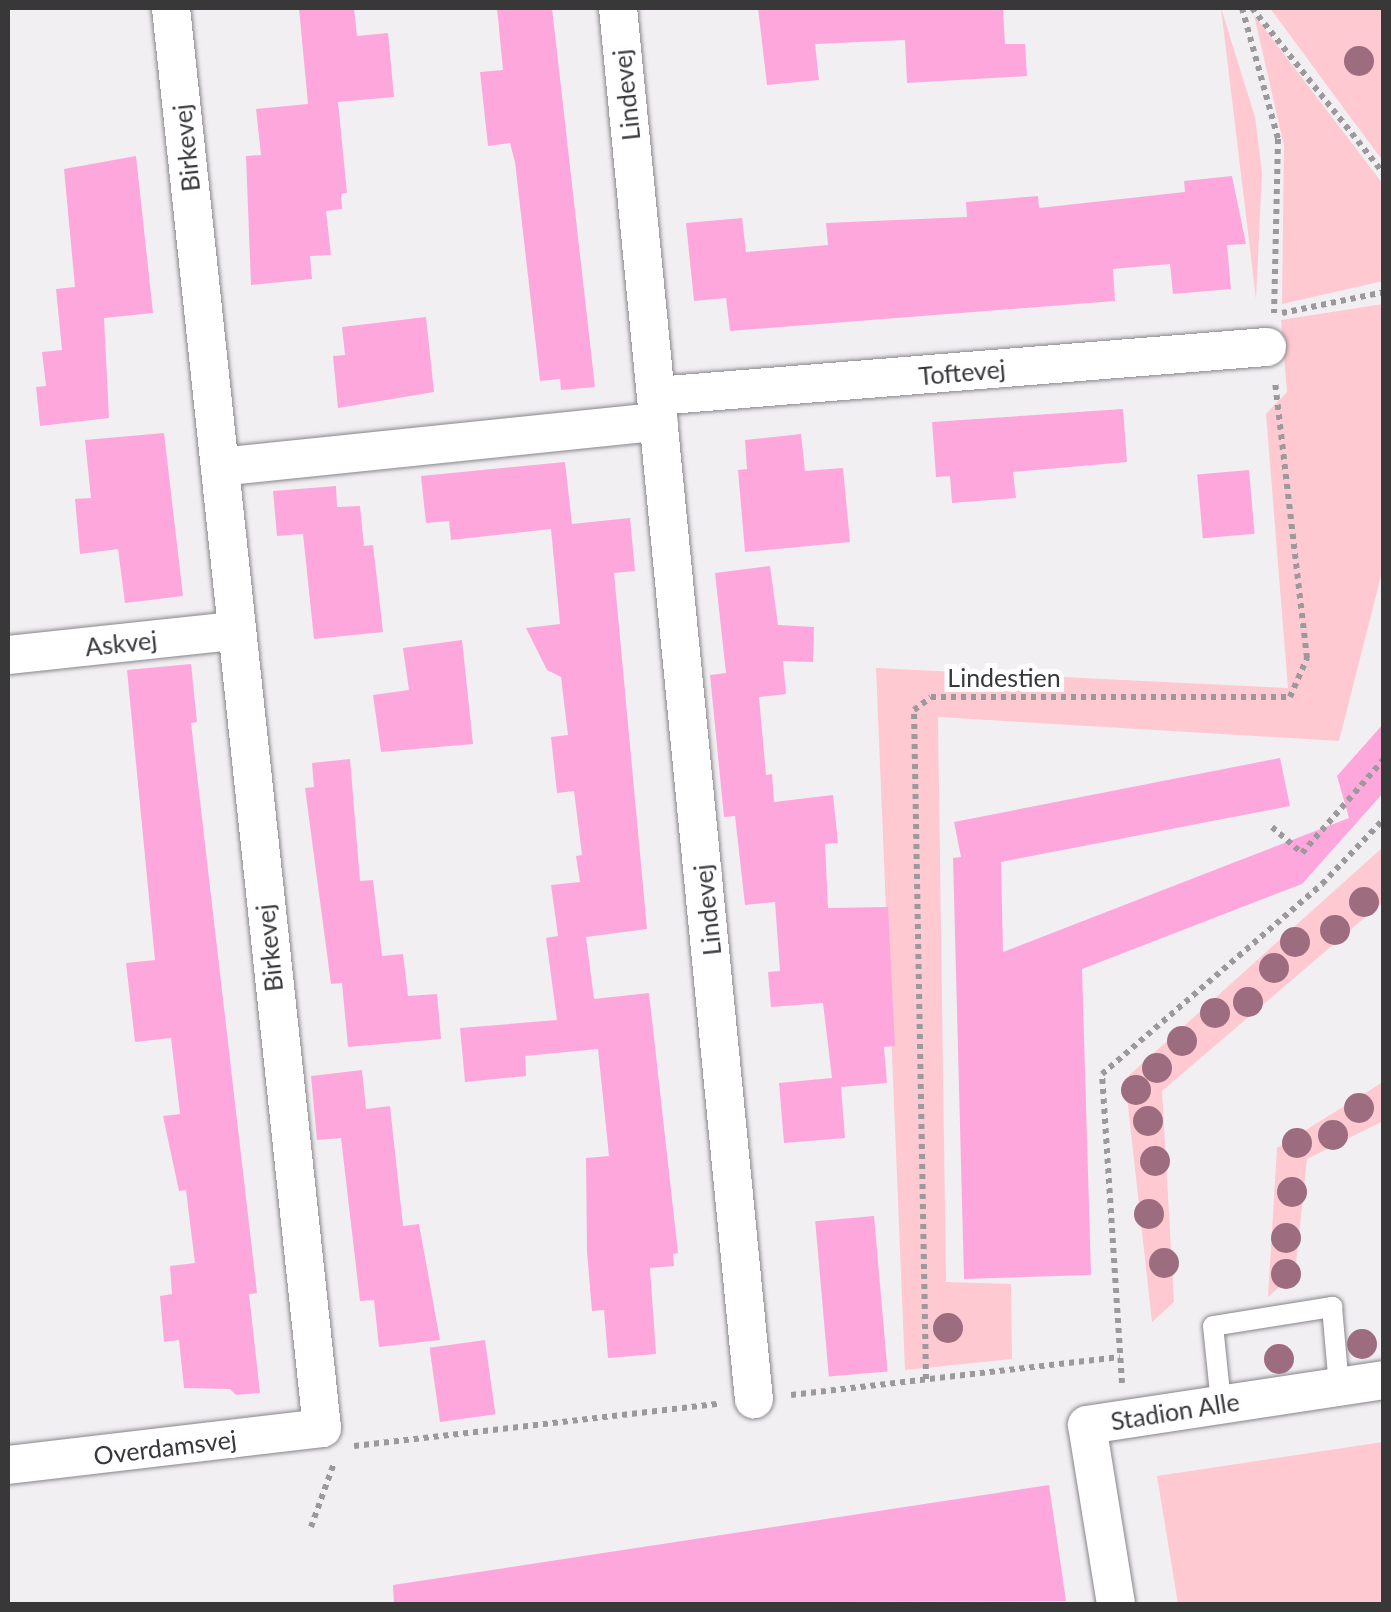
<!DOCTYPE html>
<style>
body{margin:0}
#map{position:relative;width:1391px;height:1612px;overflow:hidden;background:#f2eff3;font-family:Lato,sans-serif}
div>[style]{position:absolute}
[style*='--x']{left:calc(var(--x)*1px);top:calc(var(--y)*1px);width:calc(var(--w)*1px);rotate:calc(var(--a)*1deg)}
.green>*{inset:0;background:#fec9d1}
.building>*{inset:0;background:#fea7dd;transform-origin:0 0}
.path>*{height:6px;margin-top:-3px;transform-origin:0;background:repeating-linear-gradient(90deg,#9b999c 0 5px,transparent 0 10px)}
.roads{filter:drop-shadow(0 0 2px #88868a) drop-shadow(0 0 2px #88868a)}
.service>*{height:20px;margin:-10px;padding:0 10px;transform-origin:10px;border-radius:10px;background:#fff}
.minor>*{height:38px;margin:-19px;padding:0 19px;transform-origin:19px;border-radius:19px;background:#fff}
.trees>*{width:30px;height:30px;margin:-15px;border-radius:50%;background:#9d6c7f}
span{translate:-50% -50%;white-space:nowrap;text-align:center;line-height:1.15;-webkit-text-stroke:10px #fefdff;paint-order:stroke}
.street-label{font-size:25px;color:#393839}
.frame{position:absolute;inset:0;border:10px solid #393839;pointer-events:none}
</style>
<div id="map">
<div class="green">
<i style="clip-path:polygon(1221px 8px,1255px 117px,1262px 173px,1256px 299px)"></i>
<i style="clip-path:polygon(1270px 8px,1383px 8px,1383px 161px,1348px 114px)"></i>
<i style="clip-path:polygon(1254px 15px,1383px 184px,1383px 281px,1282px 304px,1284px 146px)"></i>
<i style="clip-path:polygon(1383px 304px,1383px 568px,1339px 741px,938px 717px,946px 1282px,1011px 1284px,1012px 1359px,905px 1370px,876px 668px,1288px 688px,1266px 414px,1287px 392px,1281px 320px)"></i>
<i style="clip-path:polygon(1383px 847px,1383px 902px,1162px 1091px,1174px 1302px,1152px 1322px,1125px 1079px)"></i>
<i style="clip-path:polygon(1383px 1082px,1383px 1121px,1307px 1159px,1295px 1273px,1268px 1297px,1277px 1148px)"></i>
<i style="clip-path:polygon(1383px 1442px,1383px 1604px,1178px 1604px,1157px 1476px)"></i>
</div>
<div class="building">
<i style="clip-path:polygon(299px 8px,354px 8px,357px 36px,388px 33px,394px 97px,338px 102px,347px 193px,341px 194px,342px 209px,326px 211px,331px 255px,310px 256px,312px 279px,251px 285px,246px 156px,261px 155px,256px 109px,308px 104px)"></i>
<i style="clip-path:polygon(497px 8px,552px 8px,595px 387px,561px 390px,560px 379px,540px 381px,515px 162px,510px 143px,488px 146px,480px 72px,503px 70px)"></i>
<i style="clip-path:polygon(758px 8px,1003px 8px,1005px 44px,1025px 44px,1027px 76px,907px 83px,905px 40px,815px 44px,819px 80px,767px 85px)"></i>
<i style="clip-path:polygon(136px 156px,153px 313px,104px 318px,109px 418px,40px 426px,36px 387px,46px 386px,42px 352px,62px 350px,56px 289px,75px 287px,64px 169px)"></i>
<i style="clip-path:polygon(1232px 176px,1246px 244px,1227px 245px,1231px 289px,1173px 294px,1170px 264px,1113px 269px,1115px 301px,730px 331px,726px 298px,694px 301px,686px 223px,742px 218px,746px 252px,828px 245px,826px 223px,967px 217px,966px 202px,1038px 196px,1039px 208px,1185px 192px,1184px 181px)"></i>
<i style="clip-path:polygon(426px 317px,434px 392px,338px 408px,333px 356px,345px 355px,342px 327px)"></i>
<i style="clip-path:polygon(1123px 409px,1127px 462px,1013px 472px,1016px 498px,952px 503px,950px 476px,936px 477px,932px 422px)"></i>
<i style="clip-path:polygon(164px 433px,183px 596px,125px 603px,118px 549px,80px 554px,75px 499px,91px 498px,85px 440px)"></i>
<i style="clip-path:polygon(801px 434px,805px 471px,843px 468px,850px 542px,745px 552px,738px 470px,747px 469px,745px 440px)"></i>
<i style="clip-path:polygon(565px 462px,572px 524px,630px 518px,635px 571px,614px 573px,647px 929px,586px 937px,594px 999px,649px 993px,678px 1253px,673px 1254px,674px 1266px,650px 1268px,656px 1354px,608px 1358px,604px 1310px,592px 1311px,587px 1252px,586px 1158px,609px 1156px,598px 1049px,525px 1056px,526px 1076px,465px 1082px,460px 1028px,557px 1020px,546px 938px,558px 936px,551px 885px,580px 882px,576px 856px,582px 855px,574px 791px,557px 793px,551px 737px,568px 735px,561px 677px,547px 670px,526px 628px,560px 624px,551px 529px,451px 540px,449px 521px,426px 523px,421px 476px)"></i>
<i style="left:1249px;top:470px;width:64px;height:52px;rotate:85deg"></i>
<i style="clip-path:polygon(336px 486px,337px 507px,360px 506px,364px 546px,373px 545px,383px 632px,314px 639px,303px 534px,277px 536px,273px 491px)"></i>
<i style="clip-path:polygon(770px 566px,778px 625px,814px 627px,813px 662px,783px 661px,786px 694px,759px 697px,766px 775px,772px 774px,774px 802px,833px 795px,838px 843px,825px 844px,828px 908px,888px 907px,895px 1046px,884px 1047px,887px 1083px,841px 1087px,845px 1138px,784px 1143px,779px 1083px,832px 1078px,823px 1003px,771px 1007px,768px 972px,780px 971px,775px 902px,745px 905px,735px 816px,724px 817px,710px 675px,726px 673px,715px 573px)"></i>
<i style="clip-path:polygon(462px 640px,473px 744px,381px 752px,373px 695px,409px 690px,403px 648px)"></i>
<i style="clip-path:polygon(191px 664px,197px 722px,191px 723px,257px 1293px,249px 1294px,260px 1393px,236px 1395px,230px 1389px,184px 1388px,179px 1340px,164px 1342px,160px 1296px,172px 1294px,170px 1266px,195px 1263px,186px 1190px,179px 1191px,163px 1116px,180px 1114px,171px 1038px,135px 1042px,126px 963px,155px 960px,127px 670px)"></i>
<i style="clip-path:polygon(1384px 723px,1384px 792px,1302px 884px,1082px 969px,1091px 1275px,964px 1279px,953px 858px,961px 857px,954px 822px,1280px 758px,1290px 806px,1001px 862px,1003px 952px,1349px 818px,1337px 776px)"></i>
<i style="clip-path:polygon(350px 759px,360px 881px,373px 880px,382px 956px,403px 954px,408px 996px,437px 994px,441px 1039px,348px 1047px,342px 983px,331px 984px,305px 788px,314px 787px,312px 763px)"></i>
<i style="clip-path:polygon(362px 1070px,366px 1109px,390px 1106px,403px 1226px,419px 1224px,440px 1340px,379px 1347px,374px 1300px,360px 1301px,341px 1138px,317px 1140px,311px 1076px)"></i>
<i style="left:874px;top:1216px;width:156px;height:59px;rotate:85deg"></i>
<i style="left:485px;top:1340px;width:75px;height:56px;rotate:82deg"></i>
<i style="clip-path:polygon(1049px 1485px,1066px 1601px,394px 1604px,393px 1585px)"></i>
</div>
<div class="path">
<i style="--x:1242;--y:8;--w:136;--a:74.6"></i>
<i style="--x:1278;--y:139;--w:174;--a:91.3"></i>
<i style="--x:1252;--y:8;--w:212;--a:51.5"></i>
<i style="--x:1282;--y:313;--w:104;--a:-11.6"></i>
<i style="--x:1272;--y:827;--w:40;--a:41"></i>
<i style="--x:1302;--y:853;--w:125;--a:-48.9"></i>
<i style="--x:926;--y:1379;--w:669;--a:-91.03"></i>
<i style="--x:914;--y:710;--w:21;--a:-37"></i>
<i style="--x:931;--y:697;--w:359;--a:0"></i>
<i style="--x:1290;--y:697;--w:43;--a:-66.4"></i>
<i style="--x:1307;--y:658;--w:278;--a:-96.6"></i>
<i style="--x:1122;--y:1383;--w:310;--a:-93.7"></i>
<i style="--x:1102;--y:1074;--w:291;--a:-40.8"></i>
<i style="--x:1322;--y:884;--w:90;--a:-46.4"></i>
<i style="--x:791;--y:1395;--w:331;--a:-6.6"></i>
<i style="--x:354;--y:1446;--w:367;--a:-6.6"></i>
<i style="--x:311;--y:1527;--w:68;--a:-70.2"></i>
</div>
<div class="roads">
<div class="service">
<i style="--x:1221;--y:1403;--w:77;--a:-95.9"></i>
<i style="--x:1213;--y:1326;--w:121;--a:-9.1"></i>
<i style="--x:1332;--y:1307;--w:80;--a:85"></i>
</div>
<div class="minor">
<i style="--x:618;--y:8;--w:1398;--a:84.42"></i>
<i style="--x:656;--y:396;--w:613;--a:-4.59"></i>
<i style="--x:220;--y:467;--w:441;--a:-5.9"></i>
<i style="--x:8;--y:655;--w:227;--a:-6.1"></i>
<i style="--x:8;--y:1465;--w:316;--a:-6.7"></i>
<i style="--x:322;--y:1428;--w:1428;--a:-96.07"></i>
<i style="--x:1116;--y:1604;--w:181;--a:-99.2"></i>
<i style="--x:1087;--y:1425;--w:300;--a:-8.6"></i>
</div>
</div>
<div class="trees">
<i style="left:1359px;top:61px"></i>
<i style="left:1364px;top:902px"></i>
<i style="left:1335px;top:930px"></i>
<i style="left:1295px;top:942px"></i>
<i style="left:1274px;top:968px"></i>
<i style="left:1248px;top:1002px"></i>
<i style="left:1215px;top:1013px"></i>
<i style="left:1182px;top:1041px"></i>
<i style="left:1157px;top:1068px"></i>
<i style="left:1136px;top:1090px"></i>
<i style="left:1359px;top:1108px"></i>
<i style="left:1148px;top:1121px"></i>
<i style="left:1333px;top:1135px"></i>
<i style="left:1297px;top:1143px"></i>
<i style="left:1155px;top:1161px"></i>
<i style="left:1292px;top:1192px"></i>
<i style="left:1149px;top:1214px"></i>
<i style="left:1286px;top:1238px"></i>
<i style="left:1164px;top:1263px"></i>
<i style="left:1286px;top:1274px"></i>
<i style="left:948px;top:1328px"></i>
<i style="left:1362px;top:1344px"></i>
<i style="left:1279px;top:1359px"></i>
</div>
<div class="street-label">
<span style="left:626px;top:95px;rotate:-96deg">Lindevej</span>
<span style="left:186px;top:148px;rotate:-96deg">Birkevej</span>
<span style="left:962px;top:372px;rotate:-5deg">Toftevej</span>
<span style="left:121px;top:643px;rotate:-6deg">Askvej</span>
<span style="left:1004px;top:677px">Lindestien</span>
<span style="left:707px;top:910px;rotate:-96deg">Lindevej</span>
<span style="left:269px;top:948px;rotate:-96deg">Birkevej</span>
<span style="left:1175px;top:1411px;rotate:-9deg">Stadion Alle</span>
<span style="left:165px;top:1447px;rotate:-7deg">Overdamsvej</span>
</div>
<div class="frame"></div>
</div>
